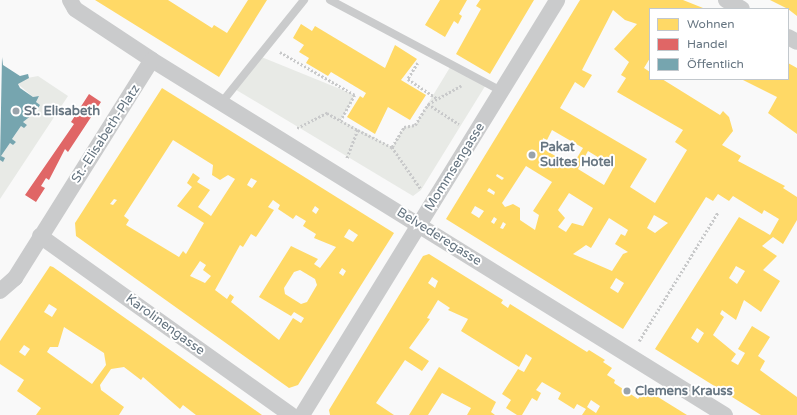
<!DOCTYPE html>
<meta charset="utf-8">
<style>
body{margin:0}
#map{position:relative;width:797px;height:415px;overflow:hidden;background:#f9f9f9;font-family:"Varela Round",sans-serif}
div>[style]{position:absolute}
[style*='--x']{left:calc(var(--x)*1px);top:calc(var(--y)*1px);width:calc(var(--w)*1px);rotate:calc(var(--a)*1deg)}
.green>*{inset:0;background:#e8eae6}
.homes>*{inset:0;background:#ffd966}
.shops>*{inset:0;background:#e06666}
.public>*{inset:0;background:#76a5af}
.path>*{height:2.5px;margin-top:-1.25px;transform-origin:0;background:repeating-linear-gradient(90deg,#c8c9ca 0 2px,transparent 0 4px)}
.service>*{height:8px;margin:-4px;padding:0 4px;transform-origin:4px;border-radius:4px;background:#cacbcc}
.minor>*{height:16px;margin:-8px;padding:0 8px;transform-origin:8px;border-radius:8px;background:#cacbcc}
.dots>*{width:11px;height:11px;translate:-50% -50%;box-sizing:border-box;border:2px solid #fff;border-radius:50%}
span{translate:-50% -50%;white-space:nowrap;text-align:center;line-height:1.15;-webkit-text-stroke:4px #fff;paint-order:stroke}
.poi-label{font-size:13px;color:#667581;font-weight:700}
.left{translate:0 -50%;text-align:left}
.street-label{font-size:13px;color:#667581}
.legend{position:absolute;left:649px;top:8px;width:140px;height:72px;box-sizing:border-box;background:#fff;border:1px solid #c2c8cd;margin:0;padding:5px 7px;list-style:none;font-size:12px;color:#667581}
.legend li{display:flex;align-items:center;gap:8px;height:20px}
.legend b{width:20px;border:1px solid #c2c8cd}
</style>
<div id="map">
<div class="green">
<i style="clip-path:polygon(259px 56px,355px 95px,341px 120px,392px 147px,404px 127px,415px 125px,452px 64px,487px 83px,421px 190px,413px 196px,233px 88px)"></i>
<i style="clip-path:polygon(38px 76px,68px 96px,0 199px,0 160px,4px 159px,1px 156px,10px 143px,13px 145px,16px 142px,12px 139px,21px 126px,27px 125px,23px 122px,32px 115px,34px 106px,39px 105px,36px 102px,39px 96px,33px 97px,18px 84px,22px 79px)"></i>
</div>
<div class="homes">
<i style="clip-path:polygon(95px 0,168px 0,212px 28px,214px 25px,227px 33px,248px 0,267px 0,219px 77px)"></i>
<i style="clip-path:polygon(440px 0,467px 0,459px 14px,462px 16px,458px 24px,454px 21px,445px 37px,425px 25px)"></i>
<i style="clip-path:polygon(480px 0,534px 0,490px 74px,456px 54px,481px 9px,476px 6px)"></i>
<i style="clip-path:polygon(evenodd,580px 0,683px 0,703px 8px,650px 9px,650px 58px,644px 68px,650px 72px,650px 79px,662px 79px,720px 115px,723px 111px,729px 117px,733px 131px,722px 145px,741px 156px,738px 161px,785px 186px,783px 188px,797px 197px,797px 220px,783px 244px,773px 237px,762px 246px,777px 256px,763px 270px,780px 281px,761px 312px,744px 300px,736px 320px,722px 310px,720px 314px,724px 317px,713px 335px,736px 354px,731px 361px,738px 365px,745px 353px,738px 349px,752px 326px,770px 337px,758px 356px,765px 361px,760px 370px,797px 397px,797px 415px,761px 415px,655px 349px,739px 217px,770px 235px,779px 219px,764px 210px,762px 214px,733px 196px,729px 201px,718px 194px,713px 201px,706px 197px,623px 329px,446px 219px,580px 0,613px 10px,625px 20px,637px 24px,614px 49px,629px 62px,621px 75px,626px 78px,617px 92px,683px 130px,675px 142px,687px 150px,655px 203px,630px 187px,647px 159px,560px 108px,575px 82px,584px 88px,592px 75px,582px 70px,613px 10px,580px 0,552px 130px,583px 148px,572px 166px,542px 148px,543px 138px,547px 140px,552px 130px,580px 0,588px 151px,614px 167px,604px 185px,578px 169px,588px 151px,580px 0,526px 166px,552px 182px,533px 211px,539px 215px,535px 230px,520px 220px,520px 208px,513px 204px,505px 207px,502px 203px,526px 166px,580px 0,497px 174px,504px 178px,502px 180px,496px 176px,497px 174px,580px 0,489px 188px,495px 192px,494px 195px,487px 191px,489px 188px,580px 0,569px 193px,593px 208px,583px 226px,572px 223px,566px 232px,558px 227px,565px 218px,558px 210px,569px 193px,580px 0,475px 206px,484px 211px,479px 218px,471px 213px,475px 206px,580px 0,654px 215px,668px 223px,655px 233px,647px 228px,654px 215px,580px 0,494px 217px,497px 219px,494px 224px,491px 222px,494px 217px,580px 0,609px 218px,628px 230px,625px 236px,621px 234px,615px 244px,628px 252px,623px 254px,612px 271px,573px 254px,586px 245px,591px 248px,609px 218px,580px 0,503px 222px,506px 224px,503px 229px,500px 228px,503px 222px,580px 0,736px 266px,745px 271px,737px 284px,729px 278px,736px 266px,580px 0,616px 278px,624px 283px,618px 293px,610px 288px,616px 278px,580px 0,697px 328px,704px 333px,698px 343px,691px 338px,697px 328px)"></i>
<i style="clip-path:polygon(770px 0,797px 0,797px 16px,788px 9px)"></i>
<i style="clip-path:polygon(301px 24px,312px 31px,315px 26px,385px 68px,395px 45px,417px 59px,401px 80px,426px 95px,410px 120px,388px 107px,375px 134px,347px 117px,360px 96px,363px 98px,366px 93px,331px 72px,328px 76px,306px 63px,309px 58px,299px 52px,304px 45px,293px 38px)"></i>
<i style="clip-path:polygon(788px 63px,797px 68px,797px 134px,768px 113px,777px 97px,741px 79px,788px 79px)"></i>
<i style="clip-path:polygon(evenodd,162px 88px,394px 233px,298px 385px,289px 388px,76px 236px,75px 223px,162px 88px,173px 140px,213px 165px,212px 175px,220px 180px,228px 175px,235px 179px,211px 216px,198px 207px,210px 190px,197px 182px,200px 178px,193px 173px,187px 183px,192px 187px,177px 206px,204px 223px,186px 254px,183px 251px,179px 257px,126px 225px,129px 220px,124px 216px,173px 140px,162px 88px,251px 178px,257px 181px,252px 188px,247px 185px,251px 178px,162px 88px,114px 199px,117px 200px,113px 205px,110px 204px,114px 199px,162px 88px,273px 200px,280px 205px,278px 209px,293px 219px,296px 215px,306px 221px,303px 226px,316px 234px,314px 238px,336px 247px,320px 268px,314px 264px,318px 259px,291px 246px,259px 297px,291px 316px,294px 312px,304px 318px,301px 323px,293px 318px,279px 340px,231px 302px,234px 297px,230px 294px,227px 299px,215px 290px,240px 245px,243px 247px,251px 234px,256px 237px,274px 210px,268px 207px,273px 200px,162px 88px,315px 206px,319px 209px,316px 214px,312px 211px,315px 206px,162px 88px,349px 229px,358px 235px,353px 242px,344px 237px,349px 229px,162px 88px,200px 261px,206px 265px,203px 270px,211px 276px,205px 283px,190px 276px,200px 261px,162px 88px,342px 268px,346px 271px,343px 276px,339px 273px,342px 268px,162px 88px,300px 270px,315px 279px,317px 285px,307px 302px,301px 304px,285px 294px,284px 288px,294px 272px,300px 270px)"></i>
<i style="clip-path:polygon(evenodd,429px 254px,503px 300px,501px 303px,508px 308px,510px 304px,587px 352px,589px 350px,605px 360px,603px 362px,612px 368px,607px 375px,615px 380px,614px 383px,638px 399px,645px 389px,687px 415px,582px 415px,586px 409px,577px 404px,574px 409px,558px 399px,561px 393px,542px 382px,536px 390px,541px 393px,537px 401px,532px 398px,522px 415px,517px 415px,506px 408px,511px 400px,502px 394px,518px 369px,524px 372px,532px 358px,526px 354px,519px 367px,461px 331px,468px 319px,448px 310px,450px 308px,438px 300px,427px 318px,430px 319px,409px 348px,429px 361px,422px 371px,405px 360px,376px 403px,394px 415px,330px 415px,329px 410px,423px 256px,429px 254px,432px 277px,438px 281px,435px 288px,428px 283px,432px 277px,429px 254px,591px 400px,600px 406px,596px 413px,587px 407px,591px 400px)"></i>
<i style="clip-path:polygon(evenodd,50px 266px,53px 267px,262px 415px,196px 415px,183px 405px,180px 409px,143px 377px,141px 380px,124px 367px,111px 369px,100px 385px,101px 390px,124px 407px,119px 415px,36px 415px,41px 408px,17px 391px,24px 380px,0 364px,0 341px,50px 266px,49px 304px,57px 309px,52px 317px,44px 312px,49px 304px,50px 266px,64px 327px,104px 353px,106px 365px,92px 384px,47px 352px,50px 347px,58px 347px,64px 327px,50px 266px,24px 345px,30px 349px,25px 356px,19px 352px,24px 345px)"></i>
<i style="clip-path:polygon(439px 367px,496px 402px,491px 412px,495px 415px,467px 415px,471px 408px,442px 393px,428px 415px,409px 415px)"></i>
</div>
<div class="shops">
<i style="clip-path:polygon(89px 94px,101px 102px,68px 152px,65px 149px,49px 180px,46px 178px,41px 186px,45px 188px,36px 202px,25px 195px,74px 124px,71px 122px)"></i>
</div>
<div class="public">
<i style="clip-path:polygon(2px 57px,3px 65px,20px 76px,28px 74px,29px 78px,18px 84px,20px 88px,33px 97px,39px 96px,36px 102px,40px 105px,38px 108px,34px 106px,30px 113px,32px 115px,23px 122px,27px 125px,24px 128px,21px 126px,12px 139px,16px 142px,13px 145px,10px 143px,1px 156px,5px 158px,3px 162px,0 160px)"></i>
</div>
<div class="path">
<i style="--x:280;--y:52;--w:86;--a:29.8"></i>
<i style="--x:355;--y:95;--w:29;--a:119"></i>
<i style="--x:418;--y:63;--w:19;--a:122"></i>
<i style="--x:408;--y:79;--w:36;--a:34"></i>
<i style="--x:428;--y:104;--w:38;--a:-29"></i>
<i style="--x:297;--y:128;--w:34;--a:-27"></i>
<i style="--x:327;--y:113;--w:35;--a:29"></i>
<i style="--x:358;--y:130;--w:31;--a:111"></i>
<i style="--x:358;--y:130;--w:38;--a:27"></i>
<i style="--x:392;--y:147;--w:51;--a:55.4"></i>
<i style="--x:392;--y:147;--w:23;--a:-59"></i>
<i style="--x:404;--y:127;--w:11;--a:-10"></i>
<i style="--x:415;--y:125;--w:25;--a:-58"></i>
<i style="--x:428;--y:104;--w:37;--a:33"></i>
<i style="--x:639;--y:341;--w:151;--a:-58.5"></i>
</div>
<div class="service">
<i style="--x:330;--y:0;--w:194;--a:28"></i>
<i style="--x:222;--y:102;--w:131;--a:-51.2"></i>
</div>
<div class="minor">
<i style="--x:70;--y:0;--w:10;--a:61"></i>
<i style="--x:75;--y:9;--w:92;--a:33.5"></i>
<i style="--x:152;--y:60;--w:674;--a:31.78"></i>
<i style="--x:726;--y:0;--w:18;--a:29"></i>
<i style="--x:788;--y:37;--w:10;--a:29"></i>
<i style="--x:40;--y:236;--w:308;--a:35.5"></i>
<i style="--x:0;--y:291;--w:20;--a:-41"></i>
<i style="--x:15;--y:278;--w:257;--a:-57.9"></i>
<i style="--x:302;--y:415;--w:487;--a:-58.4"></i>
</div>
<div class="dots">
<i style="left:16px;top:111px;background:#99a3ab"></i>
<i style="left:532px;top:155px;background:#99a3ab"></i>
<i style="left:627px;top:391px;background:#99a3ab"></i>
</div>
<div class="poi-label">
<span class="left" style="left:24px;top:111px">St. Elisabeth</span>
<span class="left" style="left:540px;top:155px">Pakat<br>Suites Hotel</span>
<span class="left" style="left:635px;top:391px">Clemens Krauss</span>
</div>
<div class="street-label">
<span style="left:106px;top:134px;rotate:-57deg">St.-Elisabeth-Platz</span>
<span style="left:455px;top:167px;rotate:-58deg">Mommsengasse</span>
<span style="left:439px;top:237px;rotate:32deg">Belvederegasse</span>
<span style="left:165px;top:325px;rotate:36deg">Karolinengasse</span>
</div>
<ul class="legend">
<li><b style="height:11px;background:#ffd966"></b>Wohnen</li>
<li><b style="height:11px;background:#e06666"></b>Handel</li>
<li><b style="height:11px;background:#76a5af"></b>Öffentlich</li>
</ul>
</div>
